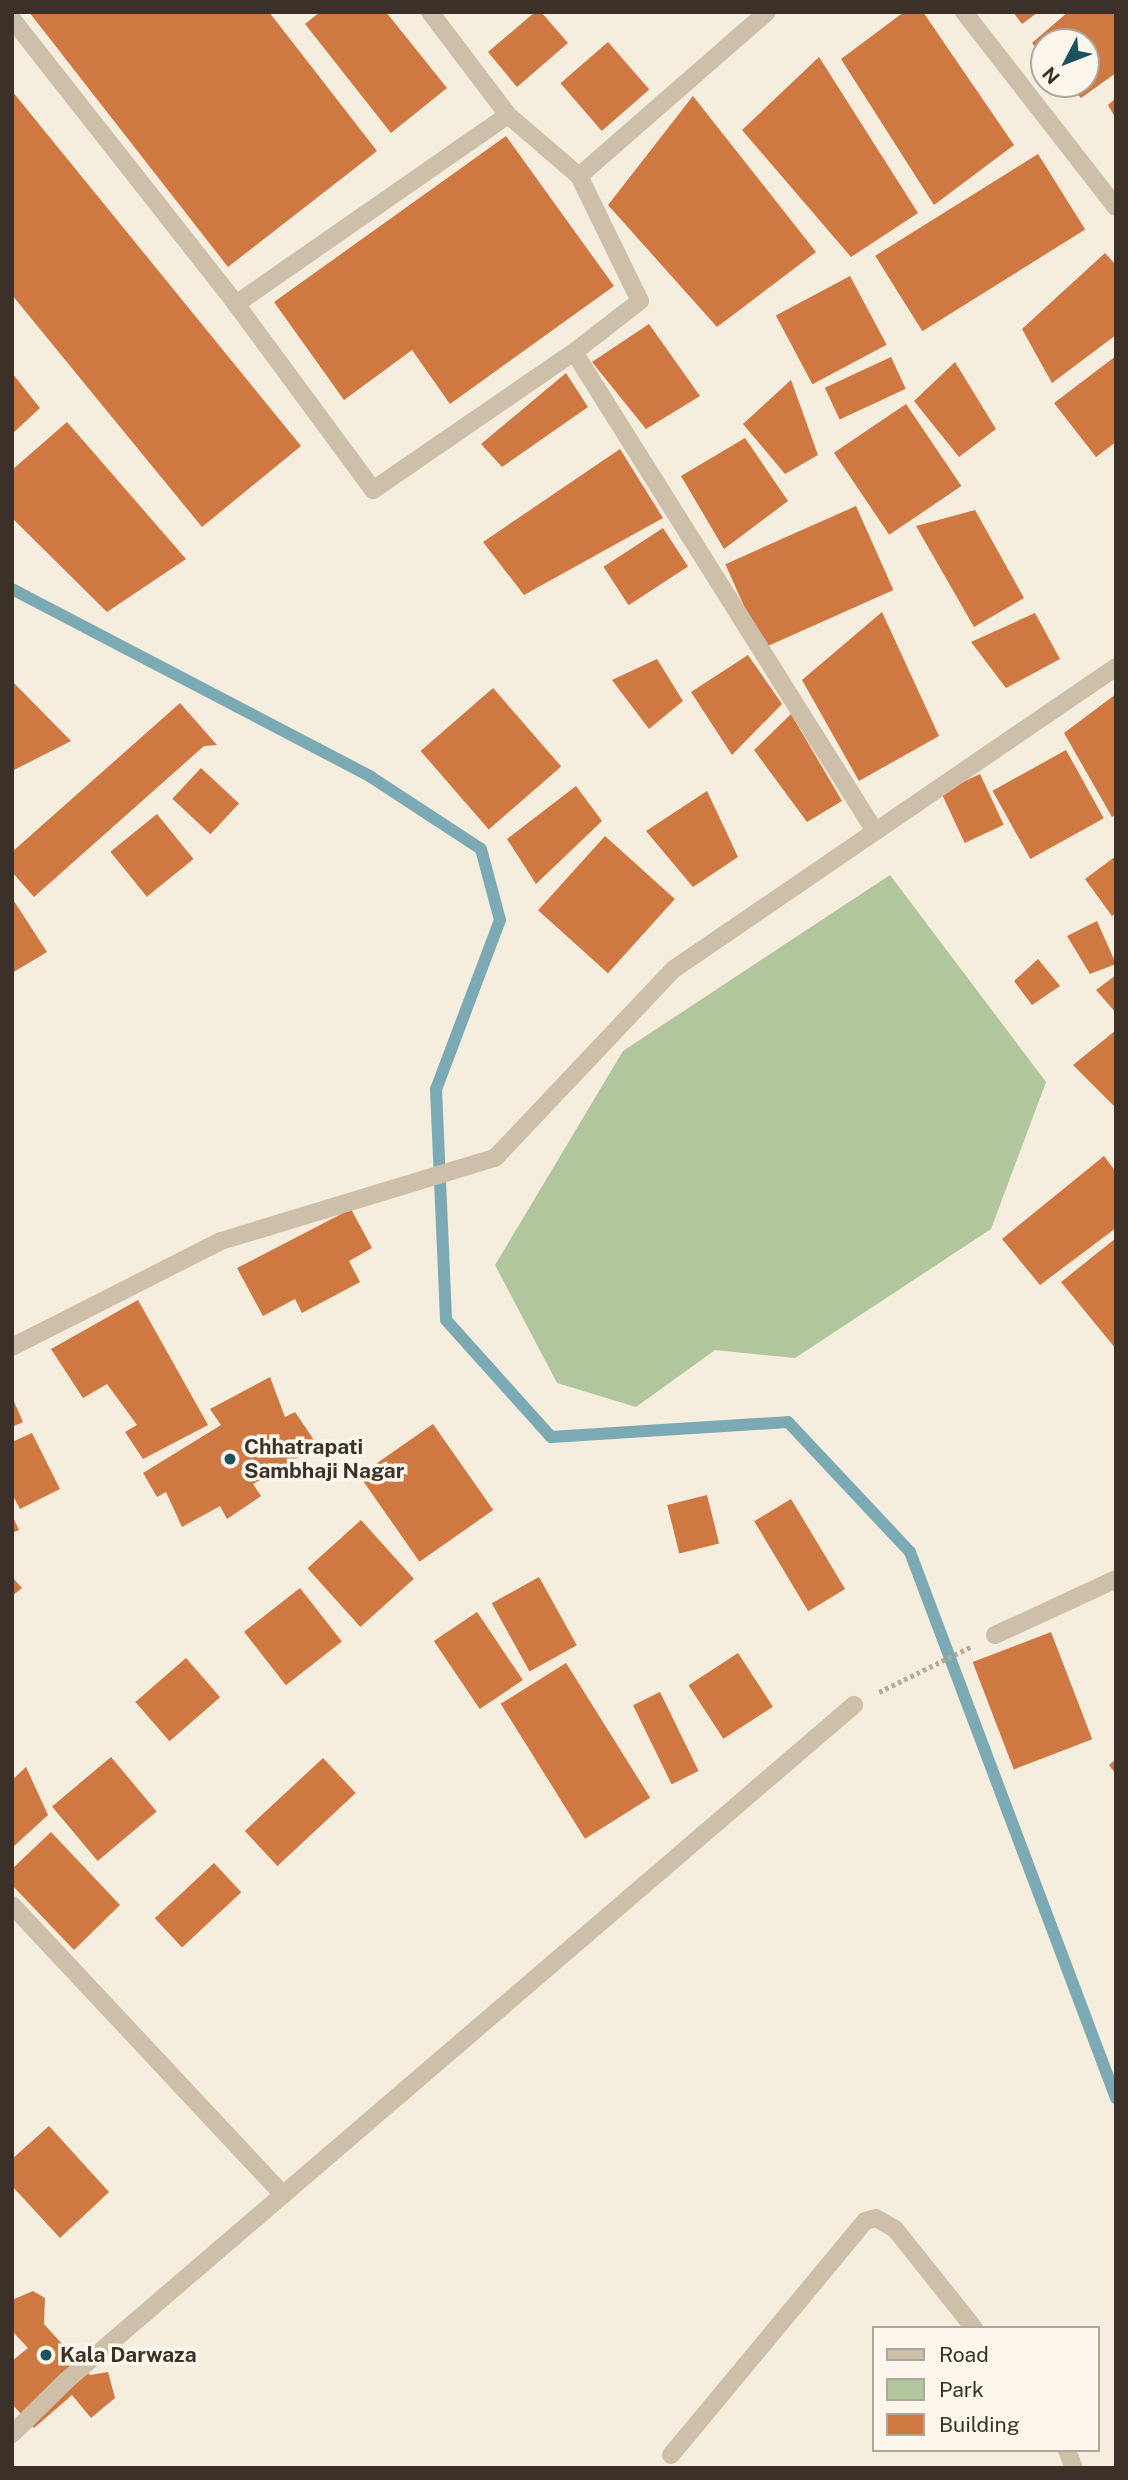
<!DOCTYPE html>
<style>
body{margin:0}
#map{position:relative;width:1128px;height:2480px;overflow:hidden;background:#f5edde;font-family:"Public Sans",sans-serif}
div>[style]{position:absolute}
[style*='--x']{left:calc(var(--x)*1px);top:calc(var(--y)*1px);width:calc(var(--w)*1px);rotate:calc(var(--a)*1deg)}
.green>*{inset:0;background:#b2c69d}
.stream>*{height:12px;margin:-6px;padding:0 6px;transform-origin:6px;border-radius:6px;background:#7baab5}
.building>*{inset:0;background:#d07842;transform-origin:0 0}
.path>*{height:4.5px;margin-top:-2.25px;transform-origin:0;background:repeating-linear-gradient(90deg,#bba993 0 3.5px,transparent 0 7px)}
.service>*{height:18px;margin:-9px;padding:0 9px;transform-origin:9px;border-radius:9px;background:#cebfa9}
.minor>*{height:18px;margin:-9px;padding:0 9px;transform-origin:9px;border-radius:9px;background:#cebfa9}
.tertiary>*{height:18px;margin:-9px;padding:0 9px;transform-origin:9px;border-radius:9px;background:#cebfa9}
.dots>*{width:19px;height:19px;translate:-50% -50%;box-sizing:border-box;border:4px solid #fcf6ec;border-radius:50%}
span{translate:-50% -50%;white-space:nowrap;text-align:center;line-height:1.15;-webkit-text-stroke:7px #fcf6ec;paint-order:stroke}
.poi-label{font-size:21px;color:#3b3129;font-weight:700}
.left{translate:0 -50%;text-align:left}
.frame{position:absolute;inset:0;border:14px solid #3b3129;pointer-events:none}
.legend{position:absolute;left:872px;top:2326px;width:228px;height:126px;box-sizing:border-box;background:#fcf6ec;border:2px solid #afa79e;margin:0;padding:9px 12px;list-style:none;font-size:21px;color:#3b3129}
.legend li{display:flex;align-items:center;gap:14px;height:35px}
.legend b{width:35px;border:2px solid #afa79e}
.north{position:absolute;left:1030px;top:28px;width:70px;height:70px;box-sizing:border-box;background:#fcf6ec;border:2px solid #afa79e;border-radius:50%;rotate:228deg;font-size:19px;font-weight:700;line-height:28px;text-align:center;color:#3b3129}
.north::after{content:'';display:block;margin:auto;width:24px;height:32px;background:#1b5261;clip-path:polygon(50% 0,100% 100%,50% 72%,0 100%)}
</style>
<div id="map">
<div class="green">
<i style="clip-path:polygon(890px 875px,1046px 1082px,991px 1229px,795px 1358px,715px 1350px,636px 1407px,557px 1383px,495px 1265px,623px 1051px)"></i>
</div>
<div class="stream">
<i style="--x:12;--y:589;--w:405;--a:27.6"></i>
<i style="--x:371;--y:777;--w:131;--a:33.2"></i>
<i style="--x:481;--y:849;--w:73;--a:75"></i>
<i style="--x:500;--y:920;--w:181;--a:110.7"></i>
<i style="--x:436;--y:1089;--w:231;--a:87.5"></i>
<i style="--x:446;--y:1320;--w:157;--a:48.1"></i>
<i style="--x:551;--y:1437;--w:237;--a:-3.6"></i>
<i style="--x:788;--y:1422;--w:178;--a:46.8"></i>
<i style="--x:910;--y:1552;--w:584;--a:69.33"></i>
</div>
<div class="building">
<i style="clip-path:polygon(29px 12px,269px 12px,377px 151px,228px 267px)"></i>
<i style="clip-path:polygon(320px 12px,386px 12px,447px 88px,391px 133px,305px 24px)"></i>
<i style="clip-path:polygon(535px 12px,541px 12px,568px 43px,517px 87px,488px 52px)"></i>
<i style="clip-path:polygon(904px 12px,923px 12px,1014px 145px,934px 205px,841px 59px)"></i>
<i style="clip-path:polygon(1013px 12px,1038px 12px,1022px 24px)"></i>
<i style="clip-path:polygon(1068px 12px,1116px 12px,1116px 73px,1081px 98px,1068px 84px,1086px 84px,1086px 42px,1044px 42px,1044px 57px,1032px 43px)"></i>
<i style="left:608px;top:42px;width:63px;height:63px;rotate:49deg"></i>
<i style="clip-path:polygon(819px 57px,918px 213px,851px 257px,742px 130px)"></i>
<i style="clip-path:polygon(12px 91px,301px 446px,202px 527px,12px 295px)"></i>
<i style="clip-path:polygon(693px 96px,816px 252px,717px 327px,608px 205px)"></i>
<i style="clip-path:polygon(1116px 98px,1116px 119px,1108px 105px)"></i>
<i style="clip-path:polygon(506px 136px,614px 286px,450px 404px,412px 350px,344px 400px,274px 302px)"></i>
<i style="left:1038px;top:154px;width:89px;height:192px;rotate:58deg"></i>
<i style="clip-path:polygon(1105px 253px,1116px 265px,1116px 335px,1052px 383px,1022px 329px)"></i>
<i style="left:850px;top:276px;width:78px;height:84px;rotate:62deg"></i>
<i style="clip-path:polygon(649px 324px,700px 396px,646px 429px,592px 362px)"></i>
<i style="clip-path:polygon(1116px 356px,1116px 442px,1096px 457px,1054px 403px)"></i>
<i style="left:891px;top:357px;width:35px;height:73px;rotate:65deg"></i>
<i style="clip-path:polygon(955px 362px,996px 429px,959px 457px,914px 401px)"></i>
<i style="clip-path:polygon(12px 373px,40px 408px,12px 434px)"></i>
<i style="clip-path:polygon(566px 373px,588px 407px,502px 467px,481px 444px)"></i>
<i style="clip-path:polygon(791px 380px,818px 455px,785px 474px,743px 424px)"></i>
<i style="left:906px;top:404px;width:99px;height:87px;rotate:56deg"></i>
<i style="clip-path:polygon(67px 422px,186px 559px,107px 612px,12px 518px,12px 470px)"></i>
<i style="clip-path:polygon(745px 438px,788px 501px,724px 549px,681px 476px)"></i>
<i style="clip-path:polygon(620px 449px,663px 518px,524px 595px,483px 542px)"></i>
<i style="left:856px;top:506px;width:92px;height:143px;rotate:66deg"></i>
<i style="clip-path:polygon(975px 510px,1024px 598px,974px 627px,916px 526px)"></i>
<i style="left:663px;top:528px;width:46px;height:71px;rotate:57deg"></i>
<i style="clip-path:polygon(882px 612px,939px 736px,859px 781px,802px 680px)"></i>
<i style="clip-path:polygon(1035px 613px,1060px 659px,1006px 688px,971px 642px)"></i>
<i style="clip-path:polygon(748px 655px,782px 704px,732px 755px,691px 692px)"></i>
<i style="clip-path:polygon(657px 659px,683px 701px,649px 729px,612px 680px)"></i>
<i style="clip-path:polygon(12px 681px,71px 741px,12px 771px)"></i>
<i style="left:493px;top:688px;width:104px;height:96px;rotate:49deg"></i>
<i style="clip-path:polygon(1116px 694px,1116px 814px,1112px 817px,1064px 733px)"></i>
<i style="clip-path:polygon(180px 703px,217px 745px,204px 746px,34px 897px,12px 872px,12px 852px)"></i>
<i style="clip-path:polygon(791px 714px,842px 801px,807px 822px,754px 750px)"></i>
<i style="left:1066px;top:750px;width:78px;height:84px;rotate:61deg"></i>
<i style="left:201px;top:768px;width:52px;height:42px;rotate:43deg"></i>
<i style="left:980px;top:774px;width:56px;height:43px;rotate:65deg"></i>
<i style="clip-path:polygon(576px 786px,602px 821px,536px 884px,507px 839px)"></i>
<i style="clip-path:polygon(707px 791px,738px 857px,693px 887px,646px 831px)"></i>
<i style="left:157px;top:814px;width:58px;height:60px;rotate:51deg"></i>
<i style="left:605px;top:836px;width:94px;height:100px;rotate:42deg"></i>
<i style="clip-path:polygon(1116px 856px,1116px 913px,1112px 916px,1085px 879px)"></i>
<i style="clip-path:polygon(12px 898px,47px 952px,12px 973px)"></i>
<i style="clip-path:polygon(1097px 921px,1116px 964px,1090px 974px,1067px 936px)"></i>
<i style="clip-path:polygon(1038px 959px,1060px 986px,1032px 1005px,1014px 981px)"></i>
<i style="clip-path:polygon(1116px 975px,1116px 1013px,1096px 990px)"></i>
<i style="clip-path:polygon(1116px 1030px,1116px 1108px,1073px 1065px)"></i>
<i style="clip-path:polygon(1104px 1156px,1116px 1172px,1116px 1228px,1040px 1285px,1002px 1239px)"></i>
<i style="clip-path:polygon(351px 1209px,372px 1248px,349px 1261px,360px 1282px,302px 1313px,295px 1299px,263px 1316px,237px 1268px)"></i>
<i style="clip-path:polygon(1116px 1238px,1116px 1349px,1061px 1282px)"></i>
<i style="clip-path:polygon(138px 1300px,208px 1425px,143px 1459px,125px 1432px,137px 1425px,107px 1384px,83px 1398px,51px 1349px)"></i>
<i style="clip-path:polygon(270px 1377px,285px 1417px,295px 1412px,318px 1446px,253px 1484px,261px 1496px,227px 1519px,220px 1506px,182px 1527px,166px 1492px,157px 1497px,143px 1473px,221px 1425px,210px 1409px)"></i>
<i style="clip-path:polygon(12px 1397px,23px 1422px,12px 1427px)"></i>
<i style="left:433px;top:1424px;width:105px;height:90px;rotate:55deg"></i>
<i style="clip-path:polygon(32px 1433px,60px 1489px,20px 1509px,12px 1494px,12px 1442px)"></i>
<i style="left:707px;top:1495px;width:50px;height:41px;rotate:76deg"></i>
<i style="left:791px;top:1499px;width:105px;height:43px;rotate:59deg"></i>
<i style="clip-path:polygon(12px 1515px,19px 1530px,12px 1533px)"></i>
<i style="left:361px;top:1520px;width:79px;height:72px;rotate:48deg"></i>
<i style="clip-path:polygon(12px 1577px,22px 1588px,12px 1596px)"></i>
<i style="left:539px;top:1577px;width:78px;height:54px;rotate:61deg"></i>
<i style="left:300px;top:1588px;width:68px;height:71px;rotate:52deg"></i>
<i style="left:477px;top:1612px;width:82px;height:52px;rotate:56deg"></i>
<i style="left:1051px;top:1632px;width:115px;height:84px;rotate:69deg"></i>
<i style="left:738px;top:1653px;width:64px;height:59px;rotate:57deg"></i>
<i style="left:186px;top:1658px;width:52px;height:67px;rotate:49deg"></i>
<i style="left:566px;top:1663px;width:159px;height:77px;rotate:58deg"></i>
<i style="left:660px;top:1692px;width:88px;height:30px;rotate:64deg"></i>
<i style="left:111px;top:1757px;width:71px;height:77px;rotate:50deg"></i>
<i style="left:323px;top:1758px;width:48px;height:107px;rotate:47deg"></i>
<i style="clip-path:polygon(1116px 1759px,1116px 1774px,1109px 1765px)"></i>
<i style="clip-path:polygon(26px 1767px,48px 1815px,12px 1848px,12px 1780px)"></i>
<i style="clip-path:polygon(51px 1832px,120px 1905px,74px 1950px,12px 1885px,12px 1869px)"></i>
<i style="left:214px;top:1863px;width:40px;height:81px;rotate:47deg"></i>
<i style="clip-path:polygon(49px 2126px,109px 2192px,60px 2238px,12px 2186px,12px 2159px)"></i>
<i style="clip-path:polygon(33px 2291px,45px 2298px,44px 2324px,90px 2375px,108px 2372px,115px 2398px,91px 2418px,72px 2395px,34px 2428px,12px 2404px,12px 2361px,28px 2348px,12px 2331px,12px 2300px)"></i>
</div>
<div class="path">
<i style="--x:879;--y:1692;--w:104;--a:-26.3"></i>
</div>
<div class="service">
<i style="--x:1067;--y:2450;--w:19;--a:69"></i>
<i style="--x:671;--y:2455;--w:304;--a:-50.3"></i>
<i style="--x:865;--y:2221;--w:11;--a:-15"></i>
<i style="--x:876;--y:2218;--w:22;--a:30"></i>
<i style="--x:895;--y:2229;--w:127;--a:51.4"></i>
</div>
<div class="minor">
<i style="--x:430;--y:12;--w:129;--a:52.9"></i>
<i style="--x:767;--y:12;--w:249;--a:138.9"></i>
<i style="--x:579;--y:176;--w:139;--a:64"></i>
<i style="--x:640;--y:301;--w:83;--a:142.3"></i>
<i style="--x:574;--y:352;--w:566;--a:57.86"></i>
<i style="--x:12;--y:19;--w:362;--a:51.8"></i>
<i style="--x:236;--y:304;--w:331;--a:-34.8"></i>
<i style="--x:508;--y:115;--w:94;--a:40.7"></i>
<i style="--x:236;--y:304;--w:231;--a:53.6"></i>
<i style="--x:373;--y:490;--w:244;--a:-34.5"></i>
<i style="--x:12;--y:1347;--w:234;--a:-26.9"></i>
<i style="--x:221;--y:1241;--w:286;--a:-16.9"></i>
<i style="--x:495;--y:1158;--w:260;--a:-46.6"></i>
<i style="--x:674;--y:969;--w:535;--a:-34.34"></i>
<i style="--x:995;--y:1635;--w:133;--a:-24.8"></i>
<i style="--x:12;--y:1905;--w:397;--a:46.9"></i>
<i style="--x:12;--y:2434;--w:77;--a:-44.5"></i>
<i style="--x:67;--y:2380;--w:1037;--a:-40.62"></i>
</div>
<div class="tertiary">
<i style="--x:964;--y:12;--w:247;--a:52.1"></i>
</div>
<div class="dots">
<i style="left:230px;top:1459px;background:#1b5261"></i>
<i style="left:46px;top:2355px;background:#1b5261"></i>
</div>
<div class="poi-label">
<span class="left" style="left:244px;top:1459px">Chhatrapati<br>Sambhaji Nagar</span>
<span class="left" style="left:60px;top:2355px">Kala Darwaza</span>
</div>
<div class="frame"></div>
<ul class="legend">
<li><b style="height:9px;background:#cebfa9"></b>Road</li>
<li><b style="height:19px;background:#b2c69d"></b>Park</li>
<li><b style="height:19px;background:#d07842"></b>Building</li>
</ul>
<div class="north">N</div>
</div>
